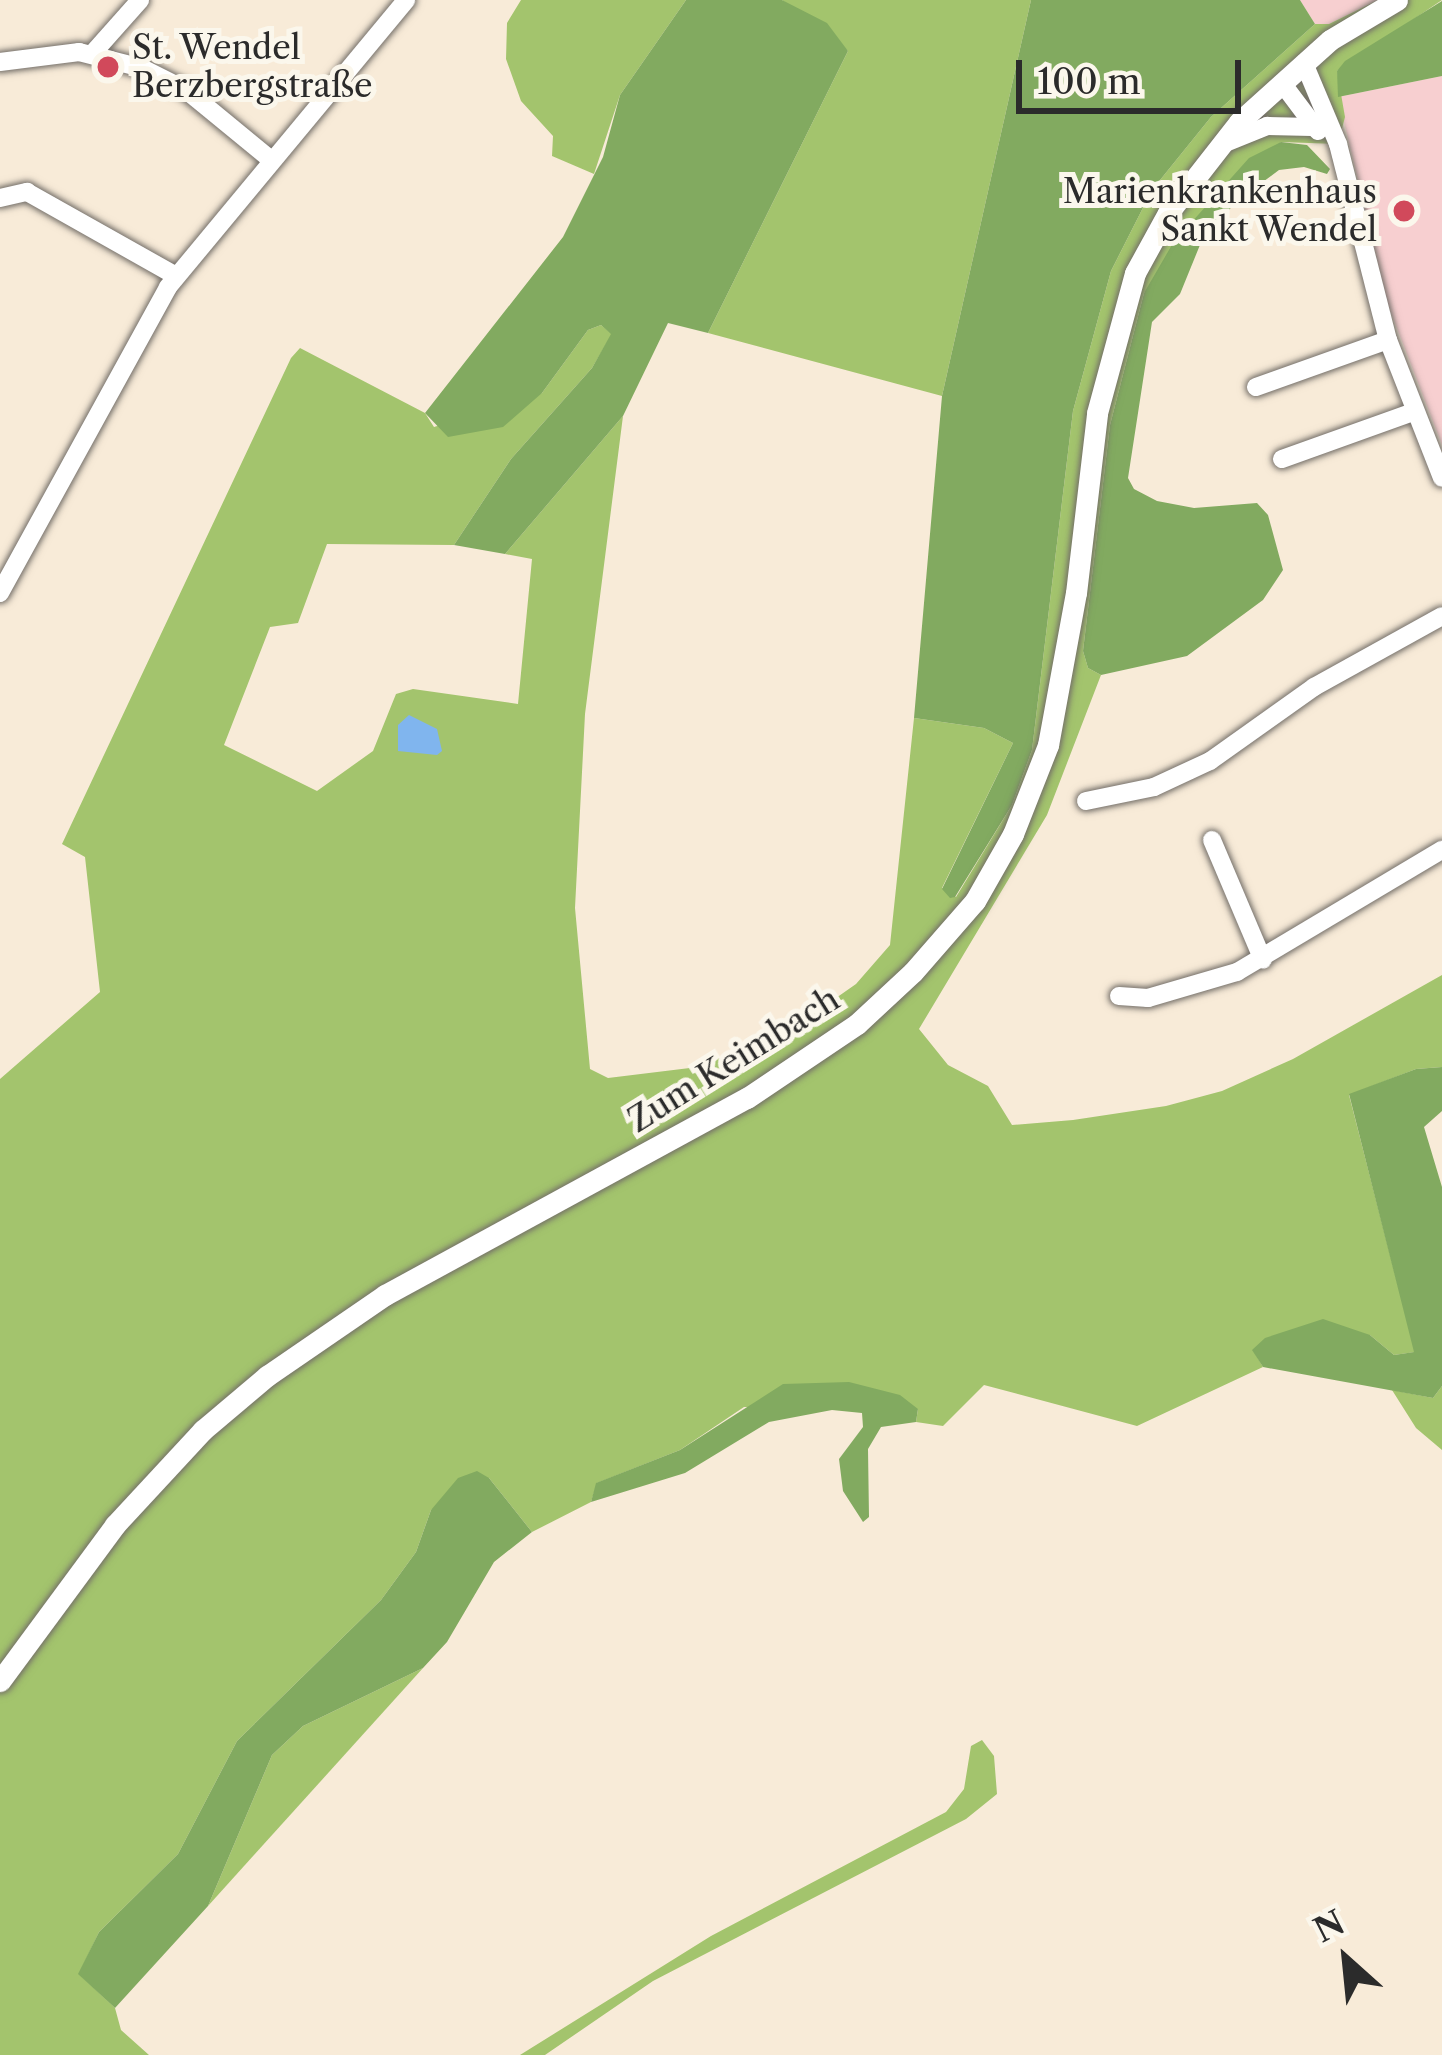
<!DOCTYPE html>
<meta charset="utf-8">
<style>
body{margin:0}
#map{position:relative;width:1442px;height:2055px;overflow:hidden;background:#f8ebd8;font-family:"Libre Caslon Text",serif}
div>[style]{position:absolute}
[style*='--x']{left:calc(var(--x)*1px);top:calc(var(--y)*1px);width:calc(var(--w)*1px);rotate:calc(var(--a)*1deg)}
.built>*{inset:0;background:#f7cfd0}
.green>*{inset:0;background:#a3c46d}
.forest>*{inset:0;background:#82aa60}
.water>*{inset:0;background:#80b5ee}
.roads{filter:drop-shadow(0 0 3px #736e68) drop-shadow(0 0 3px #736e68)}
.minor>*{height:18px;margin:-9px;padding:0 9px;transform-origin:9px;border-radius:9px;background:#fff}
.tertiary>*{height:21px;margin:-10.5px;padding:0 10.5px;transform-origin:10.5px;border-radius:10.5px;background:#fff}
.dots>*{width:33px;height:33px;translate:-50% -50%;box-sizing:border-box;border:6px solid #fbf7ec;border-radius:50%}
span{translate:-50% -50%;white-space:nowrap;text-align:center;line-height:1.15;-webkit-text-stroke:10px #fbf7ec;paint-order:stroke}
.poi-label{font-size:33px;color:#2b2b2b}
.left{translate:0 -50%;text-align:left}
.right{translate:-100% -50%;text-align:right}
.street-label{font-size:33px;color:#2b2b2b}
.north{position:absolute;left:1286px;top:1899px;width:120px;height:120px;-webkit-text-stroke:9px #fbf7ec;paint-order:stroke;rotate:333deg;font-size:33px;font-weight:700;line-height:48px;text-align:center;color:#2b2b2b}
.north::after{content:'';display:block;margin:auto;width:42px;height:54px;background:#2b2b2b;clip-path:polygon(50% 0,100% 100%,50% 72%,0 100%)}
.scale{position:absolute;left:1016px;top:60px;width:225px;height:54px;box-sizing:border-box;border:6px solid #2b2b2b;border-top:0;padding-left:15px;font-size:36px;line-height:42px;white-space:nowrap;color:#2b2b2b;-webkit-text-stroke:9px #fbf7ec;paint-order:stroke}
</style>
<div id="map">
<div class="built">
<i style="clip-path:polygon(1300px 0,1378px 0,1329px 24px,1315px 24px)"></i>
<i style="clip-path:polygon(1442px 76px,1442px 445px,1388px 305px,1338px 97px)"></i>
</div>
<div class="green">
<i style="clip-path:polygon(521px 0,686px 0,620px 95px,594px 174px,552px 156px,553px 136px,521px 101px,506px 59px,507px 23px)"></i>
<i style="clip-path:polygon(782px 0,1031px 0,942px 396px,708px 333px,848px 51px)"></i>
<i style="clip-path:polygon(1378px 0,1442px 0,1337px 71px,1345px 117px,1338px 144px,1281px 142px,1144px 293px,1110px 425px,1083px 651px,1088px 668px,1101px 675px,1047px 815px,919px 1029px,948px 1065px,988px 1086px,1012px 1125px,1073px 1120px,1166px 1106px,1222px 1091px,1293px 1059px,1442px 975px,1442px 1067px,1416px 1069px,1349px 1095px,1415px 1352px,1394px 1355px,1370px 1335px,1253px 1350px,1263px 1367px,1137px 1426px,984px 1385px,943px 1426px,916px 1422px,918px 1409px,744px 1407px,680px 1450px,597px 1483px,591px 1502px,532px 1532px,489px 1478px,431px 1510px,416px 1552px,381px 1600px,237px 1741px,178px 1854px,99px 1932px,79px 1974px,115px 2008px,121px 2030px,149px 2055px,0 2055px,0 1079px,100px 992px,85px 857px,62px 844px,291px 358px,300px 348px,425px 413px,434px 427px,542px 393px,588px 330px,601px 325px,612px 334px,592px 368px,511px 459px,454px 545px,327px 544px,298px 623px,270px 627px,224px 745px,317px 791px,373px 751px,396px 694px,413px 689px,518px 704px,532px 559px,505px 554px,623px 416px,585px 714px,575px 908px,590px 1069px,608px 1078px,698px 1067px,796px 1026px,856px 984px,890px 945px,914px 718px,984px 728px,1013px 743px,942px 888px,956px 897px,1012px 805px,1032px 750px,1073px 411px,1111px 271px,1152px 190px,1211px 117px,1315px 24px,1329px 24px)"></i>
<i style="clip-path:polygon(1442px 1386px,1442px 1450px,1416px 1428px,1392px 1390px,1433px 1398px)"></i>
<i style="clip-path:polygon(423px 1668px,208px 1906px,272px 1755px,303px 1726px)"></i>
<i style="clip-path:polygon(982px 1740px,994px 1756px,997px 1794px,966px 1819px,653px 1981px,545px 2055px,520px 2055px,711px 1936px,946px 1812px,964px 1789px,971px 1746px)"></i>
</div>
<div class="forest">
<i style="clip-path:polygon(686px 0,782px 0,827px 23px,848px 51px,708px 333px,668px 323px,623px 416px,505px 554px,454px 545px,511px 459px,592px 368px,611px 334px,601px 325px,588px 330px,542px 393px,503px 427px,448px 437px,425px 413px,563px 237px,603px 157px,620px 95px)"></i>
<i style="clip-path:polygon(1031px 0,1300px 0,1315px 24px,1211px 117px,1152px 190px,1111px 271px,1073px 411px,1032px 750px,1012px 805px,955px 897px,950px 898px,942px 889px,1013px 743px,984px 728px,914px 718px,942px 396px)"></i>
<i style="clip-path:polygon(1442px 1px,1442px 76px,1338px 97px,1337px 71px,1345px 61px)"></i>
<i style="clip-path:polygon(1281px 142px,1307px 145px,1330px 169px,1327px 174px,1304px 167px,1279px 170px,1237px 201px,1202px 240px,1180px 294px,1152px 322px,1128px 478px,1134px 489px,1157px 501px,1194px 508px,1257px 503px,1268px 515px,1283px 570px,1263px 600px,1187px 656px,1101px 675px,1088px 668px,1083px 651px,1110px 425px,1144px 293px,1173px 243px,1249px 158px)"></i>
<i style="clip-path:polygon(1442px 1067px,1442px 1111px,1424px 1127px,1442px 1187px,1442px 1386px,1433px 1398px,1263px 1367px,1252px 1350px,1265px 1338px,1323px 1319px,1370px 1335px,1394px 1355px,1414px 1352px,1349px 1094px,1416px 1069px)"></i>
<i style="clip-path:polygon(849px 1382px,900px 1395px,918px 1409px,916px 1422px,881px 1427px,868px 1449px,869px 1517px,863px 1522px,843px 1491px,839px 1459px,863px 1427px,862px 1413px,832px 1410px,769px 1422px,685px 1473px,591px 1502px,596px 1483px,680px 1450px,783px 1384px)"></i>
<i style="clip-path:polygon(477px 1471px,489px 1478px,532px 1532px,494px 1562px,447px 1642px,423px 1668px,303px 1726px,272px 1755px,208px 1906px,115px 2008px,78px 1974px,99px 1932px,178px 1854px,237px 1741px,381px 1600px,416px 1552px,431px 1510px,458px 1478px)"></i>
</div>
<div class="water">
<i style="clip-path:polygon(409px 715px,437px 729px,442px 751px,437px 755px,398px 751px,398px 725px)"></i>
</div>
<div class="roads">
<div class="minor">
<i style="--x:93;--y:53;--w:71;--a:-48.4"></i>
<i style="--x:0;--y:62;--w:80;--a:-7.2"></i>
<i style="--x:79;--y:52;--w:65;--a:14.3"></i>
<i style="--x:142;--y:68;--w:49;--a:26.6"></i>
<i style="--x:186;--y:90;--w:109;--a:39.4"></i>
<i style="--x:1304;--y:63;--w:88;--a:67.2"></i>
<i style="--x:1338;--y:144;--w:202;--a:75.7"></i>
<i style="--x:1388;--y:340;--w:148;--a:68.6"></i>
<i style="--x:1282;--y:83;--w:60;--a:53.1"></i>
<i style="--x:1223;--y:144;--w:48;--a:-22.2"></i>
<i style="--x:1267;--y:126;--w:45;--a:1.3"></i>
<i style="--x:0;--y:198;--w:28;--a:-13"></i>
<i style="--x:27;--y:192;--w:171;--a:29.4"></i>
<i style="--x:1256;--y:387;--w:140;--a:-19.6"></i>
<i style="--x:1282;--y:459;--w:139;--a:-19.7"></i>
<i style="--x:0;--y:593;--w:349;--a:-61.2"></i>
<i style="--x:168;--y:287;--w:373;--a:-50.3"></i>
<i style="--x:1086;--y:801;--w:69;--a:-11.6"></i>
<i style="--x:1154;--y:787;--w:62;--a:-24.9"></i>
<i style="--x:1210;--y:761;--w:128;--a:-35.4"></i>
<i style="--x:1314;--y:687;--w:146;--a:-29"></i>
<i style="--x:1212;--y:840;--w:130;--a:67"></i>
<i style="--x:1119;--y:996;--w:29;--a:4"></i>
<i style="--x:1148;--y:998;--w:93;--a:-16.3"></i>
<i style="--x:1237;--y:972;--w:239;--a:-30.8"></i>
</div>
<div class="tertiary">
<i style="--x:0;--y:1681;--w:194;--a:-53.6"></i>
<i style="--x:115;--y:1525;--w:129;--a:-47.2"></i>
<i style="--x:203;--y:1430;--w:84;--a:-40.2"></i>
<i style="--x:267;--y:1376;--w:143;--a:-34.5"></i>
<i style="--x:385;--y:1295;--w:412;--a:-28.6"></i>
<i style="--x:747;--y:1098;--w:133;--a:-33.9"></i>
<i style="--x:857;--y:1024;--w:76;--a:-42.9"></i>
<i style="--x:913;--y:972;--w:94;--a:-48.9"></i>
<i style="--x:975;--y:901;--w:77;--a:-60.4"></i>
<i style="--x:1013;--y:834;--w:96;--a:-68.5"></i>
<i style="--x:1048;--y:745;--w:155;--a:-79.6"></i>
<i style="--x:1076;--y:593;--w:181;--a:-83.3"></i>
<i style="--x:1097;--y:413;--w:145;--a:-74.8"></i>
<i style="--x:1135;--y:273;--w:68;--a:-61.2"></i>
<i style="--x:1168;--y:213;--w:115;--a:-52"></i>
<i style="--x:1239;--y:122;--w:122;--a:-42"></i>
<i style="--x:1330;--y:40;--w:78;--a:-30.8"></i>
</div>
</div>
<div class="dots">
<i style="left:108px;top:67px;background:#d1495b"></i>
<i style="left:1404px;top:211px;background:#d1495b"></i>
</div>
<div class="poi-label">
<span class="left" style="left:132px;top:67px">St. Wendel<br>Berzbergstraße</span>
<span class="right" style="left:1377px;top:211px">Marienkrankenhaus<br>Sankt Wendel</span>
</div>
<div class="street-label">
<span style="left:734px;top:1060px;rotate:-32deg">Zum Keimbach</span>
</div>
<div class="north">N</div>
<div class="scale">100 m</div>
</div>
